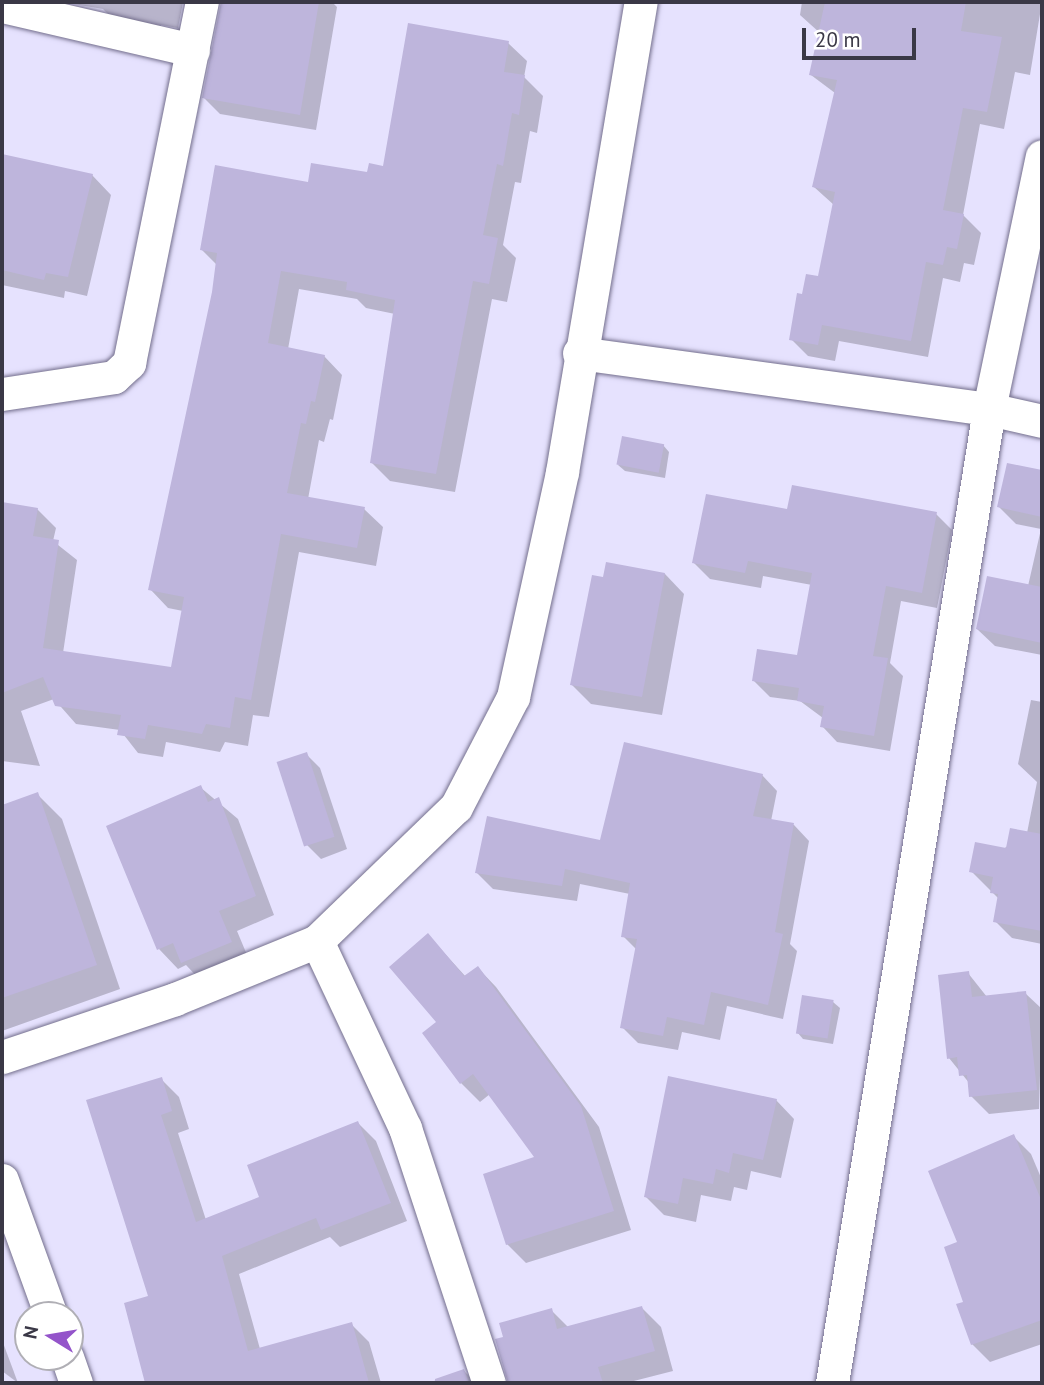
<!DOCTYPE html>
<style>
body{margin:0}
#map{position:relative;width:1044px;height:1385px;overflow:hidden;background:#e6e2fe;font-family:"PT Sans",sans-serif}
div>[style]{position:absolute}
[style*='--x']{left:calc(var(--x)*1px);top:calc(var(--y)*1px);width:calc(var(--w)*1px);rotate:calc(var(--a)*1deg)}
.shadow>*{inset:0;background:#0003}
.building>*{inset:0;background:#beb5dc;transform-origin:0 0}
.roads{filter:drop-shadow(0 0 2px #736e8c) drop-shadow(0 0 2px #736e8c)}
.minor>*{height:33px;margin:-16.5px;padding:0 16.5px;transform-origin:16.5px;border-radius:16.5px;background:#fff}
span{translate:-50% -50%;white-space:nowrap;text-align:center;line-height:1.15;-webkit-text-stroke:5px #fff;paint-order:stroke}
.frame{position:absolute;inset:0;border:4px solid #3a3846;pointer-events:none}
.north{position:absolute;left:14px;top:1301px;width:70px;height:70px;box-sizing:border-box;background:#fff;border:2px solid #b0afb5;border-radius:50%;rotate:281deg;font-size:19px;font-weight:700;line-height:28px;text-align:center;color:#3a3846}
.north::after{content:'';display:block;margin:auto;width:24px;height:32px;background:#9454ca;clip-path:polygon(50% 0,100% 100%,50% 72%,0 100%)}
.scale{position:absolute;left:802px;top:28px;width:114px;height:32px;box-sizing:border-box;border:4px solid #3a3846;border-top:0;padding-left:9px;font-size:21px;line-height:24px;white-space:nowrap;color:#3a3846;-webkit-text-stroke:5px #fff;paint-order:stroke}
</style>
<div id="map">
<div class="shadow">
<i style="clip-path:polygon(62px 2px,183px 2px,178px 28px,161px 25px,160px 31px,117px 23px,103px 9px)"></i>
<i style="clip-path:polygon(278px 2px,332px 2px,337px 7px,316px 130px,220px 114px,204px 98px,272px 43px)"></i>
<i style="clip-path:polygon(802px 2px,1042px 2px,1030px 75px,1015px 72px,1004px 129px,980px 124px,963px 215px,981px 233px,974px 265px,964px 263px,960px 282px,943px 278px,928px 357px,839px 341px,835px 361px,808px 356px,791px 339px,804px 296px,820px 278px,834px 205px,814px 187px,835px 93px,811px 75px,820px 33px,800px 15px)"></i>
<i style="clip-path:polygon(508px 43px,527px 61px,524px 77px,543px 96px,537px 133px,530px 131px,521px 183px,515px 182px,503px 245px,516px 258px,507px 302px,492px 299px,455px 492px,390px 481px,371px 462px,395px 314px,366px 308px,357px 299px,299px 289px,288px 349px,324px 356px,342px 375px,333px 420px,330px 419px,324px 442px,319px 440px,308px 499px,364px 509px,383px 527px,376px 566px,299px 552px,269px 717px,253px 715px,248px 746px,225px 742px,220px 752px,166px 742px,163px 757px,138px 753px,120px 730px,76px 724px,54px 699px,21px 711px,40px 766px,2px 761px,2px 504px,37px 509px,56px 528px,53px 541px,77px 560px,63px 653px,172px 669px,183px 611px,168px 608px,150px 589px,213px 292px,217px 265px,202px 250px,310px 184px,385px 168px)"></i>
<i style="clip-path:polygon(2px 156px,92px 175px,111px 195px,87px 296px,65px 291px,64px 298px,2px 285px)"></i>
<i style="clip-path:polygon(663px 445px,669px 452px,665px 478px,625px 471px,618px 465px)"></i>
<i style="clip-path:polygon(1008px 465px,1042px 472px,1042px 655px,995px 646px,977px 629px,1028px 586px,1041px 529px,1016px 524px,999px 507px)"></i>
<i style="clip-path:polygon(789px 511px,936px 514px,952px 530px,937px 608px,901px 601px,890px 663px,903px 676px,890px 751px,837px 742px,822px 726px,823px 718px,800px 701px,770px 697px,754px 681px,799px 657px,812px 585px,763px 576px,761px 588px,710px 579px,694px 563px)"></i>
<i style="clip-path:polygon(665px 574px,684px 594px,662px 715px,591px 704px,572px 685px,605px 579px)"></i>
<i style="clip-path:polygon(1031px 700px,1042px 702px,1042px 944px,1012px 938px,995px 921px,999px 899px,971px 871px,1027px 833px,1037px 782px,1018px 764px)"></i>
<i style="clip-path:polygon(306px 754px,320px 768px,347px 849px,321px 859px,307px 845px)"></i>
<i style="clip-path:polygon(762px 775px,777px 791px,771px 821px,794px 825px,809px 841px,790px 944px,797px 951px,783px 1019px,727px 1006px,720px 1040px,682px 1032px,678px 1050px,638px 1043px,622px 1027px,637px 950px,623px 936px,630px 894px,580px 884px,577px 901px,493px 889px,477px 873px,602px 842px)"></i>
<i style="clip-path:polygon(200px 787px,238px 819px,274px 915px,237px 931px,250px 962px,202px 982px,186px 965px,178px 969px,159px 949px)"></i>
<i style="clip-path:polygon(37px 794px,62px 819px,120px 989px,2px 1031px,2px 807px)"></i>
<i style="clip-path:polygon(428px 935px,466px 977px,478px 968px,496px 987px,599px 1127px,631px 1230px,526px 1263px,507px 1244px,536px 1158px,490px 1094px,480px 1102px,461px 1083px,439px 1022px)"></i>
<i style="clip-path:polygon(968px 973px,987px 997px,1025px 993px,1042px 1009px,1039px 1109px,989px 1114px,971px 1096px,970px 1084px,949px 1058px)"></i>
<i style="clip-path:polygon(833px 1002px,840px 1008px,833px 1044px,803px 1039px,797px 1032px)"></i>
<i style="clip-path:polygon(161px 1079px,179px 1097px,189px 1129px,178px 1133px,206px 1220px,261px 1198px,358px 1123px,376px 1141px,407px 1221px,340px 1247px,330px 1237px,239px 1274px,260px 1349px,351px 1324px,369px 1342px,381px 1383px,147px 1383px,126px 1304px,150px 1298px)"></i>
<i style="clip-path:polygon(776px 1100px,794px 1119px,781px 1178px,751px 1171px,747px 1190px,734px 1187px,731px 1201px,701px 1195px,696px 1222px,664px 1215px,646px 1197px)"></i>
<i style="clip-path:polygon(1013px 1136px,1031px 1154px,1042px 1180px,1042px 1344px,990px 1362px,972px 1344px,960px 1243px)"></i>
<i style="clip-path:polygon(642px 1308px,661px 1327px,673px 1371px,626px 1383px,508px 1383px,505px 1338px,551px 1310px,569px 1328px)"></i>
<i style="clip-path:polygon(2px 1340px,18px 1383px,2px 1371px)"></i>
<i style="clip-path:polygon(464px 1371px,476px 1383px,428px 1383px)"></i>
</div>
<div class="building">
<i style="clip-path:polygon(221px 2px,319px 2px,300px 115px,202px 98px)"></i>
<i style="clip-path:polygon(825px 2px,966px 2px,961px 31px,1002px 37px,987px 112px,963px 108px,943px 210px,964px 214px,957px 249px,947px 247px,943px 265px,926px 262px,911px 341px,822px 325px,818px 345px,789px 340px,797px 293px,802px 294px,806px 274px,818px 276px,835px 192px,812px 187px,837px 80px,809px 75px)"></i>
<i style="clip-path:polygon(408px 23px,509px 41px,504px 72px,525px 75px,519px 115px,512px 113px,503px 166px,497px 164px,483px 235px,498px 238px,489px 284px,473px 281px,436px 474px,370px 463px,395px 300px,346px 290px,347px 282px,281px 271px,268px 343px,325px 355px,315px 402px,311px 401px,306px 424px,301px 423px,287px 493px,365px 507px,357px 548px,281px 534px,251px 700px,235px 697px,230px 728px,206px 724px,202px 734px,148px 725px,145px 739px,117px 735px,121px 715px,55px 706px,43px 677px,2px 693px,2px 502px,38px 508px,33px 536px,59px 540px,43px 648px,171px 667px,184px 597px,148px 590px,212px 292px,217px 253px,200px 250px,215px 165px,308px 182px,311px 163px,367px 172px,369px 163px,383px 166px)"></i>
<i style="clip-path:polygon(2px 154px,93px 174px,68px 277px,46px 273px,44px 280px,2px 270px)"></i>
<i style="left:622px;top:436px;width:43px;height:29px;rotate:11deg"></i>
<i style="clip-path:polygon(1007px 463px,1042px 470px,1042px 517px,997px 507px)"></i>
<i style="clip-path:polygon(792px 485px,937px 512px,922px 593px,886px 586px,873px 656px,888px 658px,874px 736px,820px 727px,824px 706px,797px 701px,799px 688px,752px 681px,757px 649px,797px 655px,812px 573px,748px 561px,745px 573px,692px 563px,706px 494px,787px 509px)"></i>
<i style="clip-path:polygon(606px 562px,665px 573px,642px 697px,570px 685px,592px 575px,603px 577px)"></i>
<i style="clip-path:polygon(987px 576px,1042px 587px,1042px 643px,976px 629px)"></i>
<i style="clip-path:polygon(624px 742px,763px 774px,753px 816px,794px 823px,775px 932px,783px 934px,768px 1005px,711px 992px,704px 1025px,667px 1017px,663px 1036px,620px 1028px,637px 939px,621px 937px,630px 883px,565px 869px,562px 886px,475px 873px,487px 816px,600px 840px)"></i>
<i style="left:307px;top:752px;width:89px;height:32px;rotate:72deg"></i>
<i style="clip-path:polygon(201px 785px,208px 802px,219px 797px,256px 896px,219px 911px,232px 942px,181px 963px,173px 943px,157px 950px,106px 826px)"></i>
<i style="clip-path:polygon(38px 792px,97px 965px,2px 998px,2px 805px)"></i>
<i style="clip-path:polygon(1010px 828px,1042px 834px,1042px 931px,993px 922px,998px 894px,990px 893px,993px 877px,969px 872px,975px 842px,1006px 848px)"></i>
<i style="clip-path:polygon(428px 933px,464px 976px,478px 966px,581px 1106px,614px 1211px,506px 1245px,483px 1174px,534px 1157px,473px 1074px,460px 1084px,422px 1033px,436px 1022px,389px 967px)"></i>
<i style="clip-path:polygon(969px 971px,972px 997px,1026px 991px,1037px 1090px,969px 1097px,967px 1075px,959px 1076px,957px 1057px,947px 1059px,938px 975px)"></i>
<i style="left:802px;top:995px;width:32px;height:39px;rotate:9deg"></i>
<i style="clip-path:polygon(668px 1076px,777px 1099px,763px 1160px,733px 1153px,729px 1173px,716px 1169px,713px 1184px,683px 1178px,678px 1204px,644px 1197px)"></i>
<i style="clip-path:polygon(162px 1077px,172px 1111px,161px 1115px,196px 1222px,259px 1197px,247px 1165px,358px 1121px,391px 1203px,321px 1230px,316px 1218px,222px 1256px,248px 1351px,352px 1322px,369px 1383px,145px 1383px,124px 1303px,148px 1296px,86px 1100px)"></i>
<i style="clip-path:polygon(1014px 1134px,1042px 1202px,1042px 1320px,971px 1345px,956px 1304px,963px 1302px,944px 1247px,957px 1242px,928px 1171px)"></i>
<i style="clip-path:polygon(642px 1306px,655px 1351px,598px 1367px,603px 1383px,508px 1383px,495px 1339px,503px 1337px,499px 1323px,552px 1308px,557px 1329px)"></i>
<i style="clip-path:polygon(464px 1369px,469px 1383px,435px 1383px,435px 1379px)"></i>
</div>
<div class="roads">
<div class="minor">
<i style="--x:2;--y:6;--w:196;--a:13"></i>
<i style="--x:579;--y:353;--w:414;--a:7.8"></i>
<i style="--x:989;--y:409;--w:54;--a:12.8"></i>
<i style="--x:2;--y:394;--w:113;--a:-8.6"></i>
<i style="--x:114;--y:377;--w:21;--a:-43"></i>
<i style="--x:129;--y:363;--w:368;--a:-78.6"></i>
<i style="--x:317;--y:941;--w:207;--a:64.8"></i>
<i style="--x:405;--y:1128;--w:268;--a:71.8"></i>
<i style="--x:2;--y:1057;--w:182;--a:-18.5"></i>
<i style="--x:175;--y:999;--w:153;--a:-22.2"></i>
<i style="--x:317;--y:941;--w:193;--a:-44"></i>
<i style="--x:456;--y:807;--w:124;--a:-62.6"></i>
<i style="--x:513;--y:697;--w:230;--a:-77.7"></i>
<i style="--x:562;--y:472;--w:477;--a:-80.5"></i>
<i style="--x:2;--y:1180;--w:144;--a:70.1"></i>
<i style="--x:67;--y:1357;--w:28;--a:71"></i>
<i style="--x:832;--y:1383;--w:987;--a:-80.84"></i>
<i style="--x:989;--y:409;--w:258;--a:-78.2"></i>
</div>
</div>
<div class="frame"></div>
<div class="north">N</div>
<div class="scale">20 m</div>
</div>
